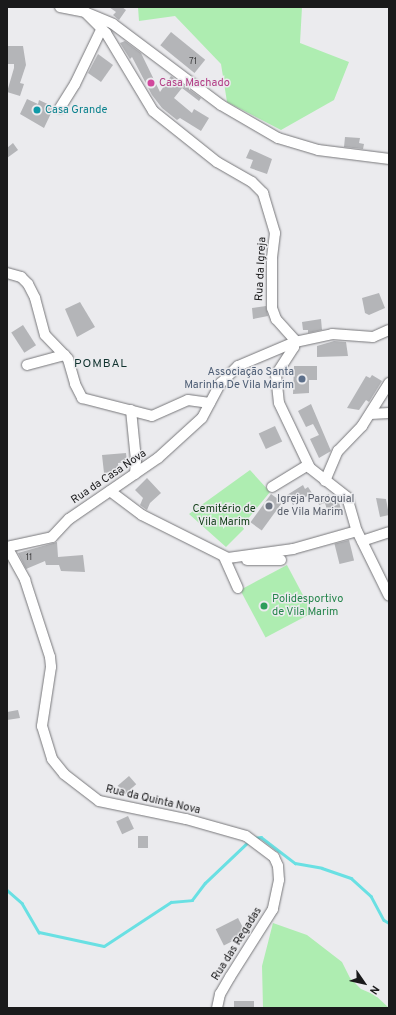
<!DOCTYPE html>
<meta charset="utf-8">
<style>
body{margin:0}
#map{position:relative;width:396px;height:1015px;overflow:hidden;background:#ebebee;font-family:Overpass,sans-serif}
div>[style]{position:absolute}
[style*='--x']{left:calc(var(--x)*1px);top:calc(var(--y)*1px);width:calc(var(--w)*1px);rotate:calc(var(--a)*1deg)}
.green>*{inset:0;background:#aeedb1;transform-origin:0 0}
.stream>*{height:2.5px;margin:-1.25px;padding:0 1.25px;transform-origin:1.25px;border-radius:1.25px;background:#69e0e3}
.building>*{inset:0;background:#b4b5b8;transform-origin:0 0}
.roads{filter:drop-shadow(0 0 1px #77777a) drop-shadow(0 0 1px #77777a)}
.minor>*{height:10px;margin:-5px;padding:0 5px;transform-origin:5px;border-radius:5px;background:#fff}
.dots>*{width:11px;height:11px;translate:-50% -50%;box-sizing:border-box;border:2px solid #ebebee;border-radius:50%}
span{translate:-50% -50%;white-space:nowrap;text-align:center;line-height:1.15;-webkit-text-stroke:3px #ebebee;paint-order:stroke}
.number-label{font-size:9px;color:#404142}
.number-label span{-webkit-text-stroke-width:0}
.hotel-label{font-size:11px;color:#b23c85}
.left{translate:0 -50%;text-align:left}
.culture-label{font-size:11px;color:#0d838f}
.street-label{font-size:11px;color:#1a1a1b}
.service-label{font-size:11px;color:#4e5e75}
.right{translate:-100% -50%;text-align:right}
.worship-label{font-size:11px;color:#5b616d}
.park-label{font-size:11px;color:#113e17}
.leisure-label{font-size:11px;color:#27864d}
.neighbourhood-label{font-size:12px;color:#11332f;letter-spacing:1px}
.frame{position:absolute;inset:0;border:8px solid #1a1a1b;pointer-events:none}
.north{position:absolute;left:344px;top:963px;width:40px;height:40px;-webkit-text-stroke:3px #ebebee;paint-order:stroke;rotate:124deg;font-size:11px;font-weight:700;line-height:16px;text-align:center;color:#1a1a1b}
.north::after{content:'';display:block;margin:auto;width:14px;height:18px;background:#1a1a1b;clip-path:polygon(50% 0,100% 100%,50% 72%,0 100%)}
</style>
<div id="map">
<div class="green">
<i style="clip-path:polygon(138px 7px,302px 7px,300px 43px,349px 62px,334px 100px,281px 130px,227px 102px,221px 64px,175px 16px,139px 21px)"></i>
<i style="clip-path:polygon(250px 470px,270px 492px,242px 526px,244px 529px,226px 547px,189px 514px)"></i>
<i style="left:287px;top:565px;width:54px;height:53px;rotate:62deg"></i>
<i style="clip-path:polygon(273px 923px,307px 935px,342px 962px,350px 978px,361px 989px,375px 995px,389px 1008px,263px 1008px,262px 966px)"></i>
</div>
<div class="stream">
<i style="--x:254;--y:838;--w:7;--a:-8"></i>
<i style="--x:261;--y:837;--w:43;--a:37.4"></i>
<i style="--x:295;--y:863;--w:27;--a:10"></i>
<i style="--x:322;--y:868;--w:31;--a:19"></i>
<i style="--x:351;--y:878;--w:27;--a:42"></i>
<i style="--x:371;--y:896;--w:27;--a:62"></i>
<i style="--x:384;--y:920;--w:6;--a:31"></i>
<i style="--x:7;--y:890;--w:20;--a:41"></i>
<i style="--x:22;--y:903;--w:34;--a:60"></i>
<i style="--x:39;--y:932;--w:66;--a:12.2"></i>
<i style="--x:104;--y:946;--w:80;--a:-33.3"></i>
<i style="--x:171;--y:902;--w:21;--a:-5"></i>
<i style="--x:192;--y:900;--w:21;--a:-53"></i>
<i style="--x:205;--y:883;--w:59;--a:-43.6"></i>
</div>
<div class="building">
<i style="clip-path:polygon(109px 7px,122px 7px,126px 10px,119px 20px,113px 15px,116px 12px)"></i>
<i style="left:171px;top:32px;width:44px;height:17px;rotate:39deg"></i>
<i style="clip-path:polygon(125px 41px,141px 53px,160px 92px,171px 76px,201px 98px,199px 101px,182px 88px,174px 98px,192px 113px,194px 109px,209px 118px,201px 131px,180px 118px,177px 120px,162px 108px,152px 95px,132px 57px,130px 59px,120px 43px)"></i>
<i style="clip-path:polygon(7px 46px,23px 46px,26px 65px,20px 83px,24px 84px,20px 96px,7px 92px,14px 68px,14px 64px,7px 64px)"></i>
<i style="clip-path:polygon(98px 54px,113px 65px,101px 82px,88px 73px)"></i>
<i style="clip-path:polygon(27px 99px,38px 104px,39px 100px,54px 107px,44px 128px,20px 114px)"></i>
<i style="clip-path:polygon(345px 137px,360px 138px,359px 143px,364px 144px,363px 149px,344px 147px)"></i>
<i style="clip-path:polygon(13px 143px,18px 150px,7px 158px,7px 148px)"></i>
<i style="clip-path:polygon(250px 149px,272px 159px,267px 174px,250px 168px,253px 160px,246px 158px)"></i>
<i style="clip-path:polygon(379px 293px,385px 308px,369px 315px,365px 313px,362px 298px)"></i>
<i style="clip-path:polygon(80px 302px,95px 327px,77px 337px,65px 309px)"></i>
<i style="clip-path:polygon(266px 306px,268px 316px,253px 319px,252px 308px)"></i>
<i style="clip-path:polygon(321px 319px,322px 330px,308px 333px,308px 330px,303px 330px,302px 322px)"></i>
<i style="left:23px;top:325px;width:24px;height:14px;rotate:57deg"></i>
<i style="clip-path:polygon(334px 341px,346px 342px,348px 356px,317px 357px,317px 346px)"></i>
<i style="clip-path:polygon(294px 366px,317px 366px,317px 380px,309px 380px,309px 393px,293px 394px)"></i>
<i style="clip-path:polygon(372px 375px,382px 381px,369px 402px,366px 400px,359px 410px,347px 408px,366px 376px,370px 378px)"></i>
<i style="clip-path:polygon(311px 404px,331px 451px,319px 458px,310px 439px,319px 435px,313px 424px,306px 427px,298px 411px)"></i>
<i style="left:275px;top:426px;width:17px;height:18px;rotate:65deg"></i>
<i style="clip-path:polygon(126px 453px,127px 462px,118px 463px,119px 471px,104px 473px,102px 455px)"></i>
<i style="clip-path:polygon(147px 478px,161px 493px,150px 503px,147px 510px,140px 505px,143px 498px,135px 490px)"></i>
<i style="clip-path:polygon(303px 485px,305px 489px,308px 487px,312px 493px,293px 505px,287px 495px)"></i>
<i style="left:271px;top:494px;width:14px;height:35px;rotate:36deg"></i>
<i style="clip-path:polygon(329px 494px,331px 501px,338px 499px,341px 509px,328px 513px,325px 503px,319px 505px,317px 498px)"></i>
<i style="clip-path:polygon(376px 498px,386px 499px,389px 515px,380px 517px)"></i>
<i style="left:349px;top:540px;width:21px;height:15px;rotate:76deg"></i>
<i style="clip-path:polygon(57px 542px,58px 557px,83px 555px,85px 572px,61px 571px,59px 565px,46px 565px,45px 561px,26px 569px,18px 553px)"></i>
<i style="clip-path:polygon(18px 710px,20px 718px,7px 720px,7px 712px)"></i>
<i style="left:129px;top:776px;width:11px;height:15px;rotate:49deg"></i>
<i style="left:128px;top:816px;width:14px;height:13px;rotate:65deg"></i>
<i style="left:138px;top:836px;width:10px;height:12px"></i>
<i style="left:238px;top:918px;width:18px;height:25px;rotate:63deg"></i>
<i style="left:234px;top:1001px;width:20px;height:7px"></i>
</div>
<div class="roads">
<div class="minor">
<i style="--x:60;--y:7;--w:25;--a:11"></i>
<i style="--x:85;--y:12;--w:30;--a:23"></i>
<i style="--x:113;--y:24;--w:135;--a:36.9"></i>
<i style="--x:221;--y:105;--w:66;--a:30.1"></i>
<i style="--x:278;--y:138;--w:42;--a:16.7"></i>
<i style="--x:318;--y:150;--w:72;--a:7.2"></i>
<i style="--x:85;--y:12;--w:30;--a:45"></i>
<i style="--x:106;--y:33;--w:91;--a:58.9"></i>
<i style="--x:153;--y:111;--w:82;--a:38.6"></i>
<i style="--x:217;--y:162;--w:40;--a:29.7"></i>
<i style="--x:252;--y:182;--w:16;--a:45"></i>
<i style="--x:263;--y:193;--w:42;--a:73.3"></i>
<i style="--x:275;--y:233;--w:25;--a:97"></i>
<i style="--x:272;--y:258;--w:50;--a:90"></i>
<i style="--x:272;--y:308;--w:12;--a:70"></i>
<i style="--x:276;--y:319;--w:28;--a:48"></i>
<i style="--x:295;--y:340;--w:7;--a:98"></i>
<i style="--x:294;--y:347;--w:33;--a:123"></i>
<i style="--x:276;--y:375;--w:28;--a:84"></i>
<i style="--x:279;--y:403;--w:72;--a:64.5"></i>
<i style="--x:310;--y:468;--w:47;--a:38.1"></i>
<i style="--x:347;--y:497;--w:35;--a:74"></i>
<i style="--x:357;--y:531;--w:72;--a:63.8"></i>
<i style="--x:60;--y:108;--w:28;--a:-58"></i>
<i style="--x:75;--y:84;--w:62;--a:-64.3"></i>
<i style="--x:7;--y:273;--w:15;--a:16"></i>
<i style="--x:21;--y:277;--w:10;--a:45"></i>
<i style="--x:28;--y:284;--w:16;--a:63"></i>
<i style="--x:35;--y:298;--w:38;--a:75"></i>
<i style="--x:45;--y:335;--w:33;--a:46"></i>
<i style="--x:68;--y:359;--w:26;--a:74"></i>
<i style="--x:75;--y:384;--w:16;--a:63"></i>
<i style="--x:82;--y:398;--w:72;--a:14.4"></i>
<i style="--x:152;--y:416;--w:39;--a:-24"></i>
<i style="--x:188;--y:400;--w:22;--a:8"></i>
<i style="--x:27;--y:365;--w:39;--a:-15"></i>
<i style="--x:131;--y:410;--w:50;--a:84.3"></i>
<i style="--x:136;--y:460;--w:14;--a:94"></i>
<i style="--x:370;--y:414;--w:19;--a:-3"></i>
<i style="--x:325;--y:481;--w:33;--a:-67"></i>
<i style="--x:338;--y:451;--w:35;--a:-46"></i>
<i style="--x:362;--y:426;--w:51;--a:-57.9"></i>
<i style="--x:272;--y:487;--w:42;--a:-31.4"></i>
<i style="--x:110;--y:491;--w:40;--a:37"></i>
<i style="--x:142;--y:515;--w:96;--a:26.6"></i>
<i style="--x:228;--y:558;--w:66;--a:-7.9"></i>
<i style="--x:293;--y:549;--w:66;--a:-15.7"></i>
<i style="--x:362;--y:541;--w:28;--a:-18"></i>
<i style="--x:7;--y:547;--w:38;--a:61"></i>
<i style="--x:25;--y:580;--w:81;--a:72"></i>
<i style="--x:50;--y:657;--w:10;--a:84"></i>
<i style="--x:51;--y:667;--w:60;--a:98.7"></i>
<i style="--x:42;--y:726;--w:34;--a:73"></i>
<i style="--x:52;--y:759;--w:19;--a:51"></i>
<i style="--x:64;--y:774;--w:44;--a:37.6"></i>
<i style="--x:99;--y:801;--w:89;--a:11.7"></i>
<i style="--x:186;--y:819;--w:62;--a:15.8"></i>
<i style="--x:246;--y:836;--w:35;--a:37"></i>
<i style="--x:274;--y:857;--w:10;--a:66"></i>
<i style="--x:278;--y:866;--w:14;--a:86"></i>
<i style="--x:279;--y:880;--w:30;--a:102"></i>
<i style="--x:273;--y:909;--w:80;--a:122.3"></i>
<i style="--x:230;--y:977;--w:20;--a:120"></i>
<i style="--x:220;--y:994;--w:14;--a:102"></i>
<i style="--x:7;--y:547;--w:46;--a:-12.5"></i>
<i style="--x:52;--y:537;--w:25;--a:-47"></i>
<i style="--x:69;--y:519;--w:108;--a:-34.4"></i>
<i style="--x:158;--y:458;--w:59;--a:-42.3"></i>
<i style="--x:202;--y:418;--w:40;--a:-62"></i>
<i style="--x:221;--y:383;--w:24;--a:-45"></i>
<i style="--x:238;--y:366;--w:62;--a:-22.8"></i>
<i style="--x:295;--y:342;--w:38;--a:-12"></i>
<i style="--x:332;--y:334;--w:41;--a:4.2"></i>
<i style="--x:373;--y:337;--w:17;--a:-24"></i>
<i style="--x:224;--y:557;--w:34;--a:66"></i>
<i style="--x:247;--y:560;--w:34;--a:0"></i>
</div>
</div>
<div class="dots">
<i style="left:151px;top:83px;background:#d1479c"></i>
<i style="left:37px;top:110px;background:#0f9aa8"></i>
<i style="left:302px;top:379px;background:#5c6f8a"></i>
<i style="left:269px;top:506px;background:#6b7280"></i>
<i style="left:264px;top:606px;background:#2e9e5b"></i>
</div>
<div class="number-label">
<span style="left:193px;top:62px">71</span>
<span style="left:29px;top:558px">11</span>
</div>
<div class="hotel-label">
<span class="left" style="left:159px;top:83px">Casa Machado</span>
</div>
<div class="culture-label">
<span class="left" style="left:45px;top:110px">Casa Grande</span>
</div>
<div class="street-label">
<span style="left:261px;top:269px;rotate:-87deg">Rua da Igreja</span>
<span style="left:109px;top:477px;rotate:-34deg">Rua da Casa Nova</span>
<span style="left:153px;top:800px;rotate:13deg">Rua da Quinta Nova</span>
<span style="left:237px;top:944px;rotate:-58deg">Rua das Regadas</span>
</div>
<div class="service-label">
<span class="right" style="left:294px;top:379px">Associação Santa<br>Marinha De Vila Marim</span>
</div>
<div class="worship-label">
<span class="left" style="left:277px;top:506px">Igreja Paroquial<br>de Vila Marim</span>
</div>
<div class="park-label">
<span style="left:224px;top:516px">Cemitério de<br>Vila Marim</span>
</div>
<div class="leisure-label">
<span class="left" style="left:272px;top:606px">Polidesportivo<br>de Vila Marim</span>
</div>
<div class="neighbourhood-label">
<span style="left:101px;top:365px">POMBAL</span>
</div>
<div class="frame"></div>
<div class="north">N</div>
</div>
